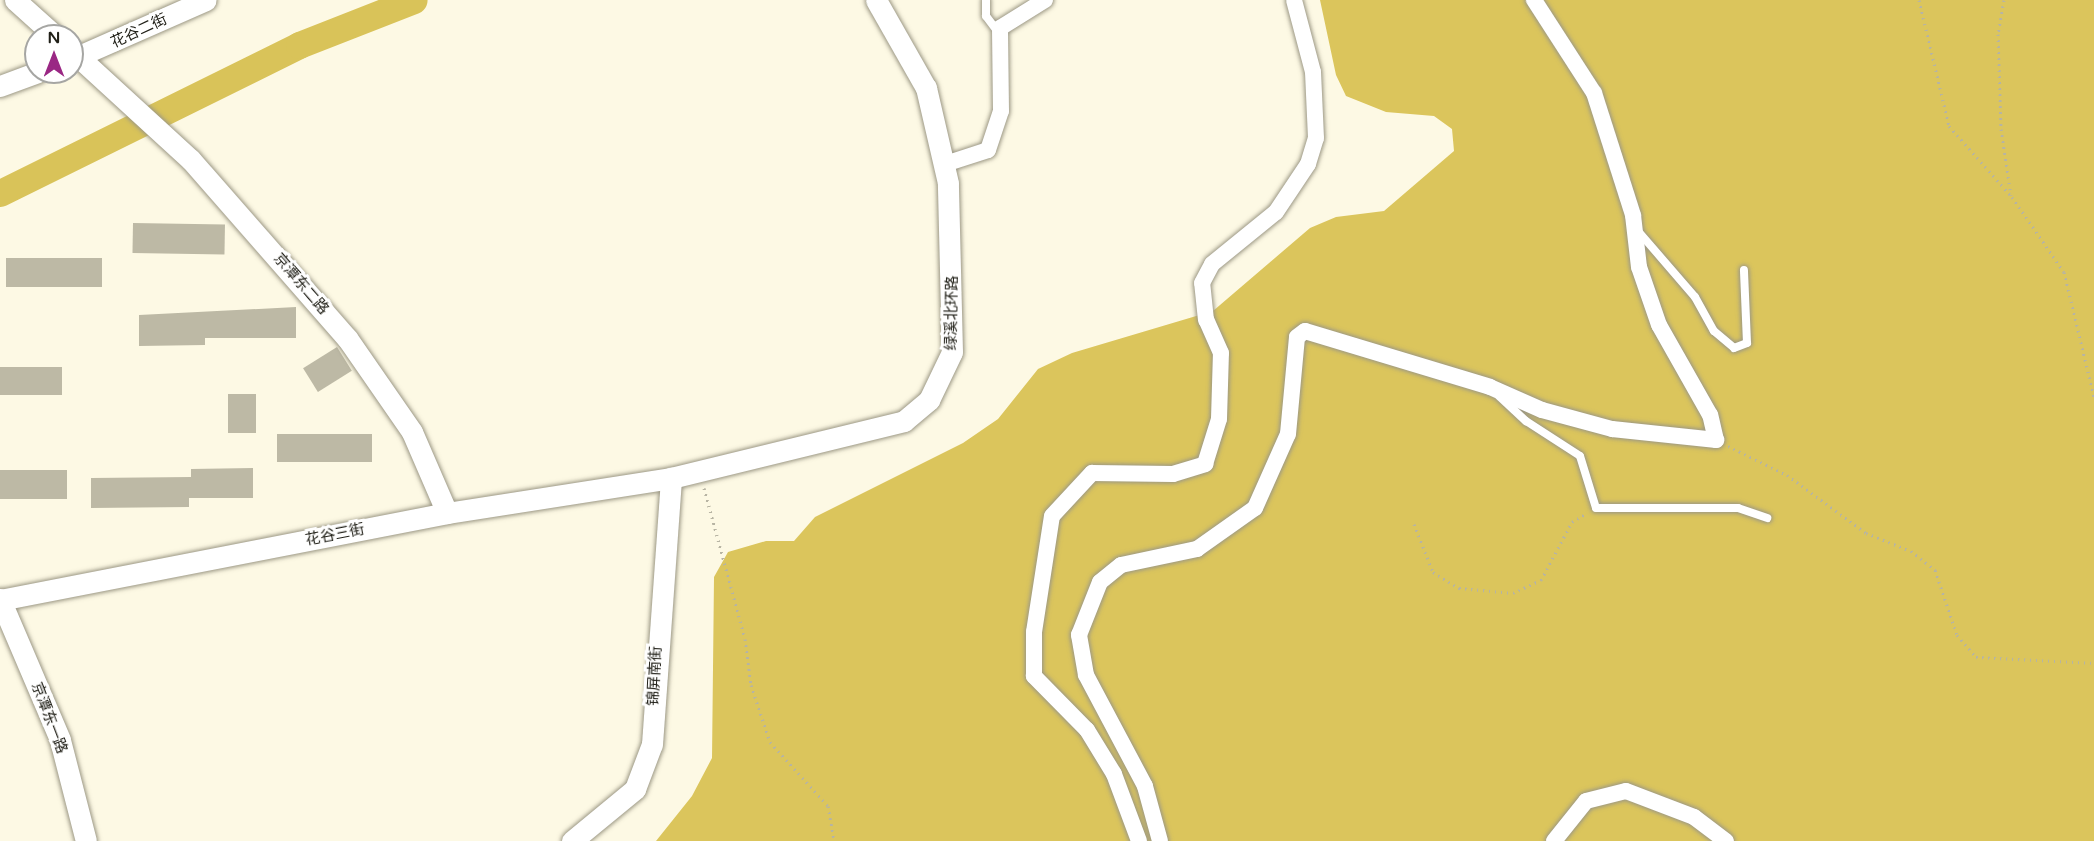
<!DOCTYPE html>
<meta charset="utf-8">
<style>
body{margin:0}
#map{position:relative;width:2094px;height:841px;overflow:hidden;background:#fdf9e4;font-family:"Varela Round","Noto Sans SC",sans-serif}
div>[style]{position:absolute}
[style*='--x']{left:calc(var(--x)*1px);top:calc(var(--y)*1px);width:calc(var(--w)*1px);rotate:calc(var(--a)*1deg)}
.forest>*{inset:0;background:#dbc55c}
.river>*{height:27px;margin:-13.5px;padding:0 13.5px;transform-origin:13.5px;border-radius:13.5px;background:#d9c359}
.building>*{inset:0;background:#bdb9a5;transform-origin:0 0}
.path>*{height:3px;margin-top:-1.5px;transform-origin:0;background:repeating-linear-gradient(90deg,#b7b4a3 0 1.5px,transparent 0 6px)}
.roads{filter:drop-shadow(0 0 2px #9c9885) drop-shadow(0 0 2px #9c9885)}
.service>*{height:8px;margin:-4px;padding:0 4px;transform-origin:4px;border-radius:4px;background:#fff}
.minor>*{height:16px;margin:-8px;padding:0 8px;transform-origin:8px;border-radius:8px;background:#fff}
.tertiary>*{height:21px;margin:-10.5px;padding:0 10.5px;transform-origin:10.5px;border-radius:10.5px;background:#fff}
span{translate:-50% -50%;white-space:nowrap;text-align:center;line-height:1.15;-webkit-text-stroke:6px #fff;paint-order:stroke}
.street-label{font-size:15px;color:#212018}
.north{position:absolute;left:24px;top:24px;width:60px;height:60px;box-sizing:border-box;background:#fff;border:2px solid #a6a6a3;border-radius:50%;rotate:0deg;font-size:16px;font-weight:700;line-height:24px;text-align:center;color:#212018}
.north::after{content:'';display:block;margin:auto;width:21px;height:27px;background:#9a2784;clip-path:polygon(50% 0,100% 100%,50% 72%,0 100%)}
</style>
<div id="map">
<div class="forest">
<i style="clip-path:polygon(1320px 0,2094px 0,2094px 841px,656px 841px,692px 796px,712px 758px,714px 577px,728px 552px,766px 541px,794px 541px,815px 517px,963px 443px,998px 419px,1038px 369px,1072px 353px,1213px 311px,1310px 228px,1336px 217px,1384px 211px,1454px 151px,1452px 129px,1434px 116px,1386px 112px,1346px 96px,1336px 75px)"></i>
</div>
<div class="river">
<i style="--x:0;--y:193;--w:334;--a:-26.3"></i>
<i style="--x:299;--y:45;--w:123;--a:-21.4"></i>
</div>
<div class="building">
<i style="left:133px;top:223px;width:92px;height:30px;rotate:1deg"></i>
<i style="left:6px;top:258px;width:96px;height:29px"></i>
<i style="clip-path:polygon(296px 307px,296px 338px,205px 338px,205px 345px,139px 346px,139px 315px)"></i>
<i style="left:337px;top:347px;width:28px;height:40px;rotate:58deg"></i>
<i style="left:0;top:367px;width:62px;height:28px"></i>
<i style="left:228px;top:394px;width:28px;height:39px"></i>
<i style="left:277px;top:434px;width:95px;height:28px"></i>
<i style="clip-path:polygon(253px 468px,253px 498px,189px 498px,189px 507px,91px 508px,91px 478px,191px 477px,191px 469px)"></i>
<i style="left:0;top:470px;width:67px;height:29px"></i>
</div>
<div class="path">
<i style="--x:1919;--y:0;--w:130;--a:76.6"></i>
<i style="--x:1949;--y:126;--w:95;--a:48.4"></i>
<i style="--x:2012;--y:197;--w:91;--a:55.3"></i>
<i style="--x:2064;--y:272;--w:129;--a:76.5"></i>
<i style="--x:2004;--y:0;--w:35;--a:100"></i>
<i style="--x:1998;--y:34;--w:95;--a:88.2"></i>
<i style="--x:2001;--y:129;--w:67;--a:81.4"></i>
<i style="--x:1728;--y:446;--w:66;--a:26.2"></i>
<i style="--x:1787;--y:475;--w:98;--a:36.3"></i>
<i style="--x:1866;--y:533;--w:48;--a:21.8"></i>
<i style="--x:1911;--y:551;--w:31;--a:38"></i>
<i style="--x:1935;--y:570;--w:69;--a:71.3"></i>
<i style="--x:1957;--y:635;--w:29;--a:49"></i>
<i style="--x:1976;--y:657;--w:118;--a:2.9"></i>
<i style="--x:704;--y:488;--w:156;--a:74.8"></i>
<i style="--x:745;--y:639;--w:46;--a:82.6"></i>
<i style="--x:751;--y:685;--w:60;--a:71.6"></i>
<i style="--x:770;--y:742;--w:86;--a:47.8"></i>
<i style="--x:828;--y:806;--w:36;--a:80"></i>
<i style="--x:1414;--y:524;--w:52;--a:68.4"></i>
<i style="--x:1433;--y:572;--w:31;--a:32"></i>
<i style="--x:1459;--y:588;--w:54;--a:5.3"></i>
<i style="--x:1513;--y:593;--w:31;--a:-25"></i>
<i style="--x:1541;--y:580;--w:66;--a:-61.9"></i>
<i style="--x:1572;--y:522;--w:17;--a:-31"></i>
</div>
<div class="roads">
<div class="service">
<i style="--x:986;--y:0;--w:16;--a:90"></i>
<i style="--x:986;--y:16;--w:21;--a:53"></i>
<i style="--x:1638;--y:231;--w:87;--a:49.2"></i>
<i style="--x:1695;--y:297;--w:39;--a:61"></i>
<i style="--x:1714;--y:331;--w:26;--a:40"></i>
<i style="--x:1734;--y:348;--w:14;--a:-21"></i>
<i style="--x:1747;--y:343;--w:73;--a:-92.4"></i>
<i style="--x:1499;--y:396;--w:37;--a:43"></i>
<i style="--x:1526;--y:421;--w:64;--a:32.9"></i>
<i style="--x:1580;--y:456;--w:54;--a:72.9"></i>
<i style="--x:1596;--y:508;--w:142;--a:0"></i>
<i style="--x:1738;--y:508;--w:31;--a:19"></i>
</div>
<div class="minor">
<i style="--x:945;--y:164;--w:45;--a:-18"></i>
<i style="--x:988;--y:150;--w:41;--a:-71.6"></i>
<i style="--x:1001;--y:111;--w:83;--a:-90.7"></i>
<i style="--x:1000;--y:28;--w:53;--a:-31.9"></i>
<i style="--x:1139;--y:841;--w:72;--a:-110.5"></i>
<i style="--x:1114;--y:774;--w:52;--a:-121.5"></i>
<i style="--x:1087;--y:730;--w:76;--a:-134.5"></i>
<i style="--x:1034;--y:676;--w:44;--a:-90"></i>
<i style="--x:1034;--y:632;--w:117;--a:-81.2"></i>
<i style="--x:1052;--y:516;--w:59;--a:-47.1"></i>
<i style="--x:1092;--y:473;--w:81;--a:0.7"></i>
<i style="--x:1173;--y:474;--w:34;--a:-17"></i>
<i style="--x:1205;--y:464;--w:47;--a:-72.7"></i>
<i style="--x:1219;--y:419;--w:66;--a:-88.3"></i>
<i style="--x:1221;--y:353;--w:36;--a:-114"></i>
<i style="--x:1206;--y:320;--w:37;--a:-96"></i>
<i style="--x:1202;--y:283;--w:21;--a:-62"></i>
<i style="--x:1212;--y:264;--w:82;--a:-39.1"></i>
<i style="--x:1276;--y:212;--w:58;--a:-56.3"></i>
<i style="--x:1308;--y:164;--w:27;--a:-73"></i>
<i style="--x:1316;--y:138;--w:66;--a:-92.6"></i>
<i style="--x:1313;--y:72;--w:74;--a:-104.8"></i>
<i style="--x:1160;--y:841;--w:57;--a:-105.3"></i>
<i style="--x:1145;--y:786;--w:126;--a:-118"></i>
<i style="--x:1086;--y:675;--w:41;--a:-99.9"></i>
<i style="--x:1079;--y:635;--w:57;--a:-68.4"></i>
<i style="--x:1100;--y:582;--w:27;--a:-39"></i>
<i style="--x:1121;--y:565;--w:78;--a:-11.9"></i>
<i style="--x:1197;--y:549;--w:71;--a:-35.3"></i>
<i style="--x:1255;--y:508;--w:81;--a:-66"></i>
<i style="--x:1288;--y:434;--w:97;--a:-84.7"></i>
<i style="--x:1297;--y:337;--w:10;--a:-37"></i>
<i style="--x:1305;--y:331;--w:193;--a:16.8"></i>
<i style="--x:1490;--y:387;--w:57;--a:23.9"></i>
<i style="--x:1542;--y:410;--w:73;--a:15.2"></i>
<i style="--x:1612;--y:429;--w:105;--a:6"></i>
<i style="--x:1716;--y:440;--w:26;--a:-103"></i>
<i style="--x:1710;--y:415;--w:103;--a:-119.5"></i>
<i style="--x:1659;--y:325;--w:61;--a:-109"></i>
<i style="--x:1639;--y:267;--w:52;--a:-96.6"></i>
<i style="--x:1633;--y:215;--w:128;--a:-107.7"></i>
<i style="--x:1594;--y:93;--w:111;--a:-122.8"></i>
<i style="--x:1554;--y:841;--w:51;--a:-51.3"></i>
<i style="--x:1586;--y:801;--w:41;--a:-14"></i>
<i style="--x:1626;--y:791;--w:73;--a:20.9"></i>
<i style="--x:1694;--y:817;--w:40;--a:37"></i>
</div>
<div class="tertiary">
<i style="--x:15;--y:0;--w:54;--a:42"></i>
<i style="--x:72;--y:51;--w:161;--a:42.5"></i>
<i style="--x:191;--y:160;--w:237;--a:48.8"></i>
<i style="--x:347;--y:338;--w:114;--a:55.3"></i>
<i style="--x:412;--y:432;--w:88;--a:66.6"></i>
<i style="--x:72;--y:59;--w:146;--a:-23.8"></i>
<i style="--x:0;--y:86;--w:40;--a:-20.2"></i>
<i style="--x:0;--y:599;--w:153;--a:66.9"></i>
<i style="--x:60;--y:740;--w:104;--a:75.6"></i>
<i style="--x:0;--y:600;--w:455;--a:-11"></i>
<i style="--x:447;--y:513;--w:227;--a:-8.9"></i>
<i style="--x:671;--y:478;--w:240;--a:-13.7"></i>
<i style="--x:904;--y:421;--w:33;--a:-40"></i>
<i style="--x:929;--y:400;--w:53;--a:-64.4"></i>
<i style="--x:952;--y:352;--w:169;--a:-91.4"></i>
<i style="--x:948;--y:183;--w:98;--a:-103"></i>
<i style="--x:926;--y:88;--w:101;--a:-119.6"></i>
<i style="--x:572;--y:841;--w:82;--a:-39.5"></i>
<i style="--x:635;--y:789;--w:48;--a:-69.3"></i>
<i style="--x:652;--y:744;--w:267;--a:-85.9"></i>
</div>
</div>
<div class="street-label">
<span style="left:139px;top:31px;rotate:-25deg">花谷二街</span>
<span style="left:301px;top:284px;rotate:49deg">京潭东二路</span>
<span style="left:952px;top:313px;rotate:-89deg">绿溪北环路</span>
<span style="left:335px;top:535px;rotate:-11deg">花谷三街</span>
<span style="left:655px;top:676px;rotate:-87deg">锦屏南街</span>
<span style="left:49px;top:718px;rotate:69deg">京潭东一路</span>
</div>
<div class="north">N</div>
</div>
